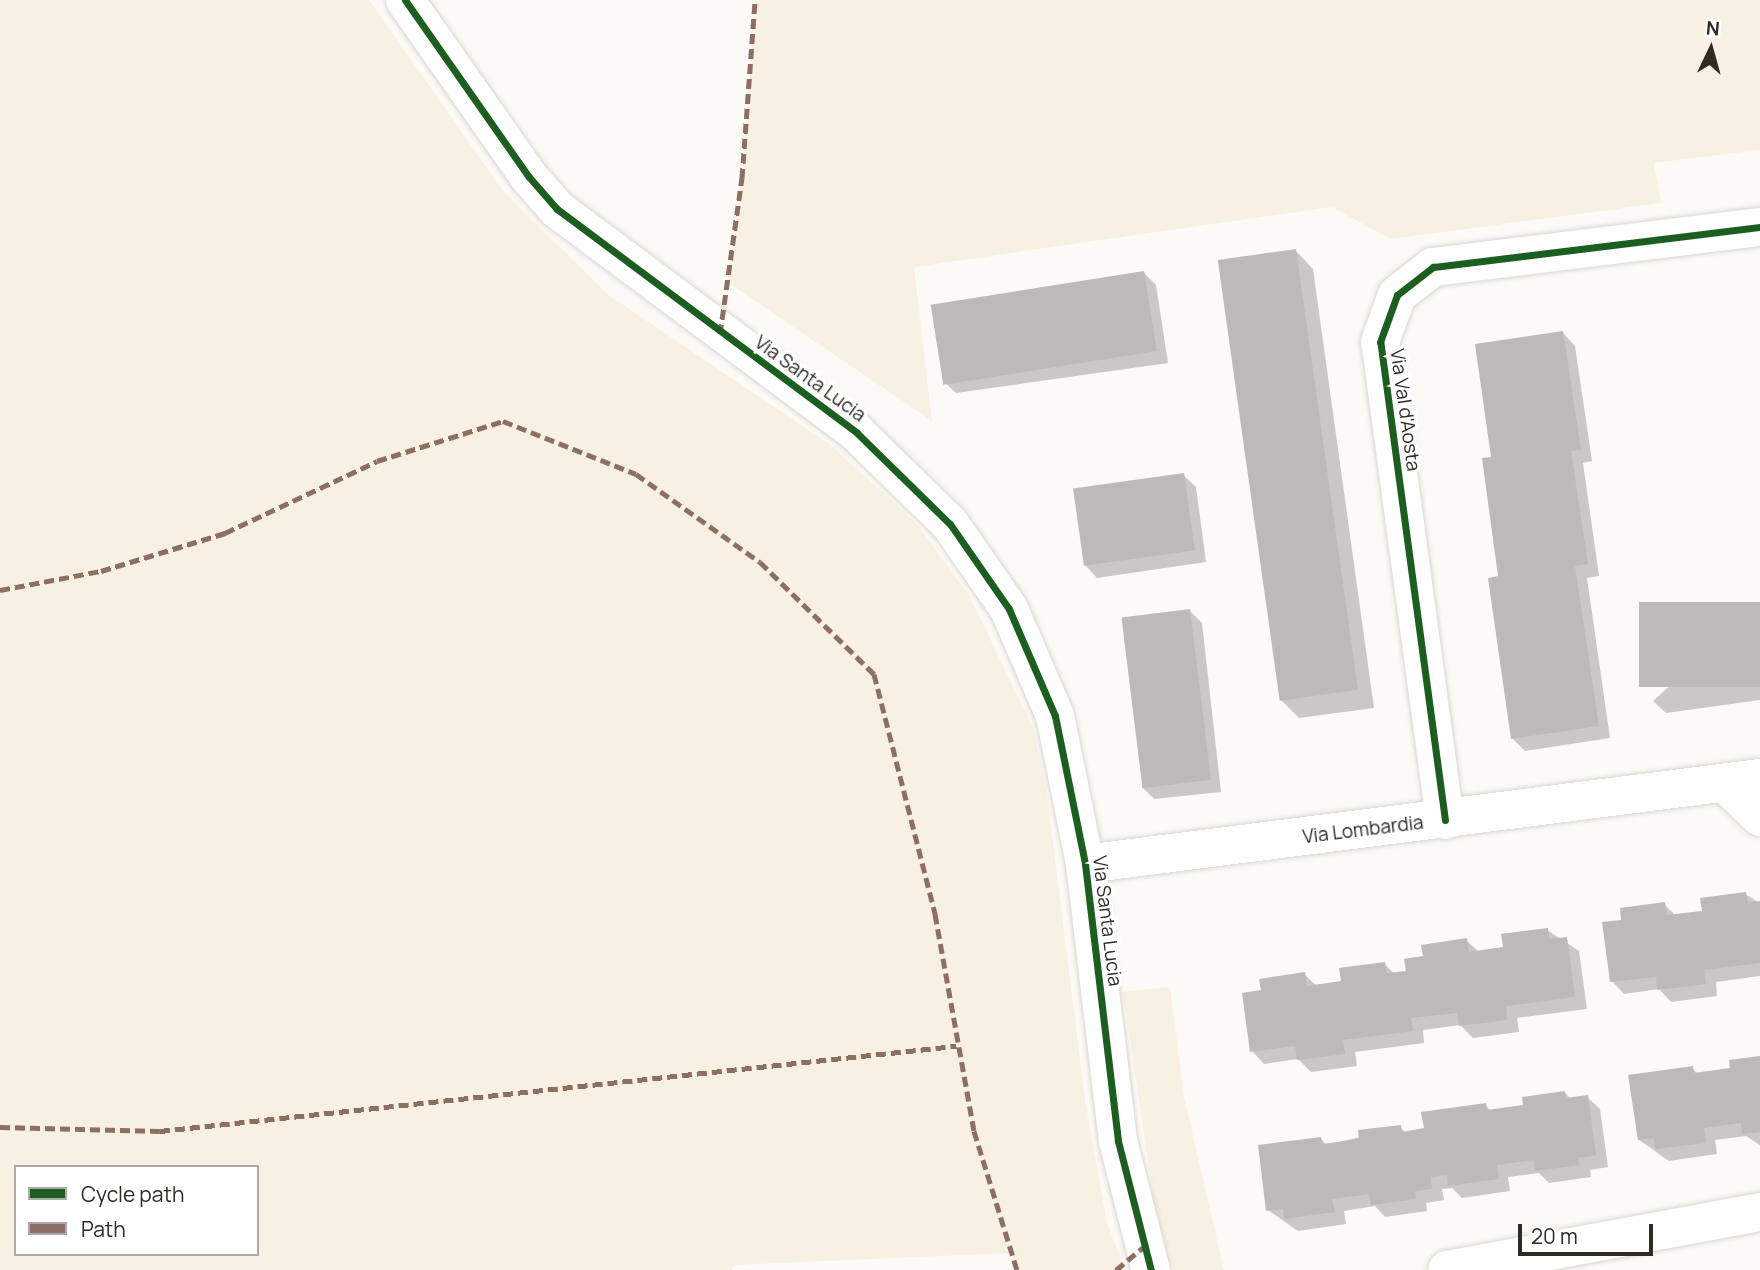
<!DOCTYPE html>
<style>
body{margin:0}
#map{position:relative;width:1760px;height:1270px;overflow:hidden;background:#fcfaf6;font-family:Manrope,sans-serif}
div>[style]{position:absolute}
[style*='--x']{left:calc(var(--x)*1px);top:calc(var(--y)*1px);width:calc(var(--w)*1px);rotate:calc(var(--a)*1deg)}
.green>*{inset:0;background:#f8f1e3}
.shadow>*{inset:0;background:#0003}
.building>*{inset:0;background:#bdb9b5;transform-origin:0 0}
.roads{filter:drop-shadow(0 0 2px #d9d7d2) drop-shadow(0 0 2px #d9d7d2)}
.minor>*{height:38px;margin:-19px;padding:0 19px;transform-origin:19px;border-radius:19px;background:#fffefe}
.tertiary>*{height:38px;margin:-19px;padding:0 19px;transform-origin:19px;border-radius:19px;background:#fffefe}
.quiet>*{height:5px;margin-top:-2.5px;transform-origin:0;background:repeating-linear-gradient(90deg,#8d6e63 0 10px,transparent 0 15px)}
.cycleway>*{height:7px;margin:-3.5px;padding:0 3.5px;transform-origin:3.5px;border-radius:3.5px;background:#1b5e20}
span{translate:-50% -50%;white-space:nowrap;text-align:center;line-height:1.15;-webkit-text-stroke:7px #fff;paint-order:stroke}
.street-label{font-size:19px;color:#2e2b25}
.legend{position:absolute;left:14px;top:1165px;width:245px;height:91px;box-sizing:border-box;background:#fff;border:2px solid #abaaa8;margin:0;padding:9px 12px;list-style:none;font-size:21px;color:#2e2b25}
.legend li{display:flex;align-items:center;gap:14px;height:35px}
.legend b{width:35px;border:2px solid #abaaa8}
.north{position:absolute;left:1676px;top:14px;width:70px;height:70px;-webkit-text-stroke:5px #fff;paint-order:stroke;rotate:5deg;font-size:19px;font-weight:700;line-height:28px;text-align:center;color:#2e2b25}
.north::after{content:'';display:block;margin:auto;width:24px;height:32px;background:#2e2b25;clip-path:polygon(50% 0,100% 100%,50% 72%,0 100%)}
.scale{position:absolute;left:1518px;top:1224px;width:135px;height:32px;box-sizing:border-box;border:4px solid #2e2b25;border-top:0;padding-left:9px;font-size:21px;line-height:24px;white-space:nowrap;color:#2e2b25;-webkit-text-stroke:5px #fff;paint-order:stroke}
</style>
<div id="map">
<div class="green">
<i style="clip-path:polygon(evenodd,0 0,369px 0,503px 191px,607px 294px,832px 446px,916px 523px,969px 595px,1034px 730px,1047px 794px,1085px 1100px,1107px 1223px,1125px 1270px,1017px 1270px,1011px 1253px,734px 1265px,732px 1270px,0 1270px,0 0,16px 1167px,257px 1167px,257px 1254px,16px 1254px,16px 1167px)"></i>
<i style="clip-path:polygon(755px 0,1760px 0,1760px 150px,1654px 163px,1661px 203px,1390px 239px,1332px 207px,914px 267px,932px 421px,727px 282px,742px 178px)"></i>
<i style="clip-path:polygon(1170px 987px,1184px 1097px,1224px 1270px,1174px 1270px,1155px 1209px,1123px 992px)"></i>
</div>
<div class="shadow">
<i style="clip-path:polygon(1295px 250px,1313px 269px,1374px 708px,1299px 718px,1281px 700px)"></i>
<i style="clip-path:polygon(1144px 273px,1156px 285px,1168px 363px,956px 393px,943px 381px)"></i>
<i style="clip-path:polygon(1563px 333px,1575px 346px,1592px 461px,1583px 463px,1599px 576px,1587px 578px,1610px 738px,1525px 751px,1512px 738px,1493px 459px)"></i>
<i style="clip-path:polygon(1183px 475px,1196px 487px,1206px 562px,1097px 578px,1085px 565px)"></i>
<i style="clip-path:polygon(1760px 604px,1760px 700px,1666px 713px,1653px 701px)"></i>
<i style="clip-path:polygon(1189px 610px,1202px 623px,1221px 792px,1154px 799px,1142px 787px)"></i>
<i style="clip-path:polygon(1745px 894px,1760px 903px,1760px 976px,1716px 982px,1717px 996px,1671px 1002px,1659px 989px,1624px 994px,1612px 981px,1623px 922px,1664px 904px,1676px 916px,1704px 912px)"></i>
<i style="clip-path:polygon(1547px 930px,1579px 951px,1587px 1009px,1517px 1018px,1519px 1032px,1473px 1038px,1460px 1025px,1423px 1030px,1424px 1043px,1355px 1052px,1357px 1066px,1311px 1072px,1298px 1059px,1264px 1064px,1252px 1051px,1263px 992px,1304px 974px,1317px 986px,1343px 983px,1384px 964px,1395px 974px,1408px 973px,1425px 958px,1466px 940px,1479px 952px,1505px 949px)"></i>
<i style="clip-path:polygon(1760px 1058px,1760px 1145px,1746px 1136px,1715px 1140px,1717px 1154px,1669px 1161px,1639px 1140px,1692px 1068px,1698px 1074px,1732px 1069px)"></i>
<i style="clip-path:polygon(1565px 1093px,1571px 1099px,1587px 1097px,1600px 1109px,1608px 1167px,1590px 1170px,1591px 1177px,1549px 1183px,1539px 1173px,1508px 1177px,1510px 1191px,1462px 1198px,1452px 1188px,1442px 1189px,1444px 1200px,1426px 1203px,1427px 1211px,1385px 1217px,1375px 1206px,1344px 1211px,1346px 1224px,1298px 1231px,1268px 1210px,1321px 1139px,1327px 1145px,1400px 1127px,1406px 1133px,1426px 1130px,1485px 1105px,1491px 1111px,1525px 1106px)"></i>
</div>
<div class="building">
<i style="left:1296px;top:249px;width:445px;height:79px;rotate:82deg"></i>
<i style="left:1144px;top:271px;width:81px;height:216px;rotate:81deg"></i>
<i style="clip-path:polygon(1563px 331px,1581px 450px,1571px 451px,1588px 564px,1575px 566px,1599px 726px,1511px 739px,1488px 578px,1498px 576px,1482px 458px,1491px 457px,1475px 344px)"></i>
<i style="left:1184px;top:473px;width:78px;height:112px;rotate:82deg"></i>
<i style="left:1760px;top:602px;width:85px;height:121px;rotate:90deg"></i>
<i style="left:1190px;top:609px;width:172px;height:69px;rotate:83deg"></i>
<i style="clip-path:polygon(1746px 892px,1748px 903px,1760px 901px,1760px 963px,1704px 970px,1706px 984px,1657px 990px,1656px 977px,1610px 982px,1602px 922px,1621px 920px,1620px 908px,1665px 902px,1667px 915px,1702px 911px,1700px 898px)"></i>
<i style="clip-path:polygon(1548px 928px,1549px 939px,1567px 937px,1575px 997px,1506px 1006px,1507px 1020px,1459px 1026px,1457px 1013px,1411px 1018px,1413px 1031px,1343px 1040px,1345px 1054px,1297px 1060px,1295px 1046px,1250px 1052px,1242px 993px,1261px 990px,1259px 979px,1305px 972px,1307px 986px,1341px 981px,1339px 968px,1385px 962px,1387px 973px,1406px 971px,1404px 959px,1423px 956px,1421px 945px,1467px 938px,1469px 952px,1503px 947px,1501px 934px)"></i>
<i style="clip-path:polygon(1760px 1056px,1760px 1132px,1742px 1134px,1741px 1123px,1704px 1128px,1706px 1143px,1655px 1149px,1654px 1138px,1638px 1140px,1628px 1075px,1693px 1066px,1694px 1073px,1730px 1068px,1729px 1060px)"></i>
<i style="clip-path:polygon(1565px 1091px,1566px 1098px,1588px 1095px,1596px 1155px,1578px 1158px,1579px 1165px,1535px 1171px,1534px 1160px,1497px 1165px,1499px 1179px,1448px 1186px,1447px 1175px,1431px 1177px,1432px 1189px,1415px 1191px,1416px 1199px,1371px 1205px,1369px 1194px,1332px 1199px,1335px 1212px,1284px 1219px,1283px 1209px,1266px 1211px,1258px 1145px,1321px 1137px,1323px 1144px,1359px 1139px,1358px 1130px,1401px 1125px,1402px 1132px,1424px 1128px,1421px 1112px,1486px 1103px,1487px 1110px,1523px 1105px,1522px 1097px)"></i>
</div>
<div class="roads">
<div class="minor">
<i style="--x:1725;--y:783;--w:49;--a:44.2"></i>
<i style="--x:1445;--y:820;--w:482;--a:-97.7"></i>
<i style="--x:1380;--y:342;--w:50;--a:-70.1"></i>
<i style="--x:1397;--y:295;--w:46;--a:-37.9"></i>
<i style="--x:1433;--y:267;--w:329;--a:-7"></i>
<i style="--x:1085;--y:864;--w:680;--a:-7.26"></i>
<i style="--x:1447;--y:1270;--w:318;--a:-10.5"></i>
</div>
<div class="tertiary">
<i style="--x:405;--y:0;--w:216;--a:55"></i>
<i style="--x:529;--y:177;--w:43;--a:48.8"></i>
<i style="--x:557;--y:209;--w:374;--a:36.7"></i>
<i style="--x:857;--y:433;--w:130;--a:44.4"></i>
<i style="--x:950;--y:524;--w:103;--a:55.2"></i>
<i style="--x:1009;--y:609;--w:116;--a:66.7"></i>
<i style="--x:1055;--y:716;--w:151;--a:78.5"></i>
<i style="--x:1085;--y:864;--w:279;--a:83.2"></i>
<i style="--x:1118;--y:1141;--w:133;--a:75.7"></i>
</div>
</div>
<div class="quiet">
<i style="--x:720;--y:334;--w:158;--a:-82"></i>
<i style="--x:742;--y:178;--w:178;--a:-85.8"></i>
<i style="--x:0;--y:590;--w:103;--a:-10.7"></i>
<i style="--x:101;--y:571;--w:130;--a:-17"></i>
<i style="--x:225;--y:533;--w:168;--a:-25.3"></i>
<i style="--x:377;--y:461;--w:132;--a:-17.6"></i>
<i style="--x:503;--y:421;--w:143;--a:21.7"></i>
<i style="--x:636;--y:474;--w:152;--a:35.4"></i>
<i style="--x:760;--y:562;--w:160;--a:44.5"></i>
<i style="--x:874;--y:674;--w:248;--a:75.7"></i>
<i style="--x:935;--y:914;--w:220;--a:79.8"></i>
<i style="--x:974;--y:1131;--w:145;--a:72.8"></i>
<i style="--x:0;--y:1127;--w:160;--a:1.4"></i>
<i style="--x:160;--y:1131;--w:801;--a:-6.1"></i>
<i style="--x:1116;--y:1270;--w:35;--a:-40"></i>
</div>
<div class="cycleway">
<i style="--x:405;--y:0;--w:216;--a:55"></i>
<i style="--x:529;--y:177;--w:43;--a:48.8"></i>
<i style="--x:557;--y:209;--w:374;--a:36.7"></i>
<i style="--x:857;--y:433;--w:130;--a:44.4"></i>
<i style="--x:950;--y:524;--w:103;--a:55.2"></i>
<i style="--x:1009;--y:609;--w:116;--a:66.7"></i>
<i style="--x:1055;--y:716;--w:151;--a:78.5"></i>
<i style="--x:1085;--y:864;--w:279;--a:83.2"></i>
<i style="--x:1118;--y:1141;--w:133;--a:75.7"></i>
<i style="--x:1445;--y:820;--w:482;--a:-97.7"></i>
<i style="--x:1380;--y:342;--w:50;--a:-70.1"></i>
<i style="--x:1397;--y:295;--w:46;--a:-37.9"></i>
<i style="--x:1433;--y:267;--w:329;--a:-7"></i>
</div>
<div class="street-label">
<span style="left:810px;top:379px;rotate:36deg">Via Santa Lucia</span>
<span style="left:1405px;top:410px;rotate:82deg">Via Val d'Aosta</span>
<span style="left:1363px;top:830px;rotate:-7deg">Via Lombardia</span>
<span style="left:1107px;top:921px;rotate:83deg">Via Santa Lucia</span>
</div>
<ul class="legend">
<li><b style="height:9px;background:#1b5e20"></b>Cycle path</li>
<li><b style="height:9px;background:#8d6e63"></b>Path</li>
</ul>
<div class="north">N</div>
<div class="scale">20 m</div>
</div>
